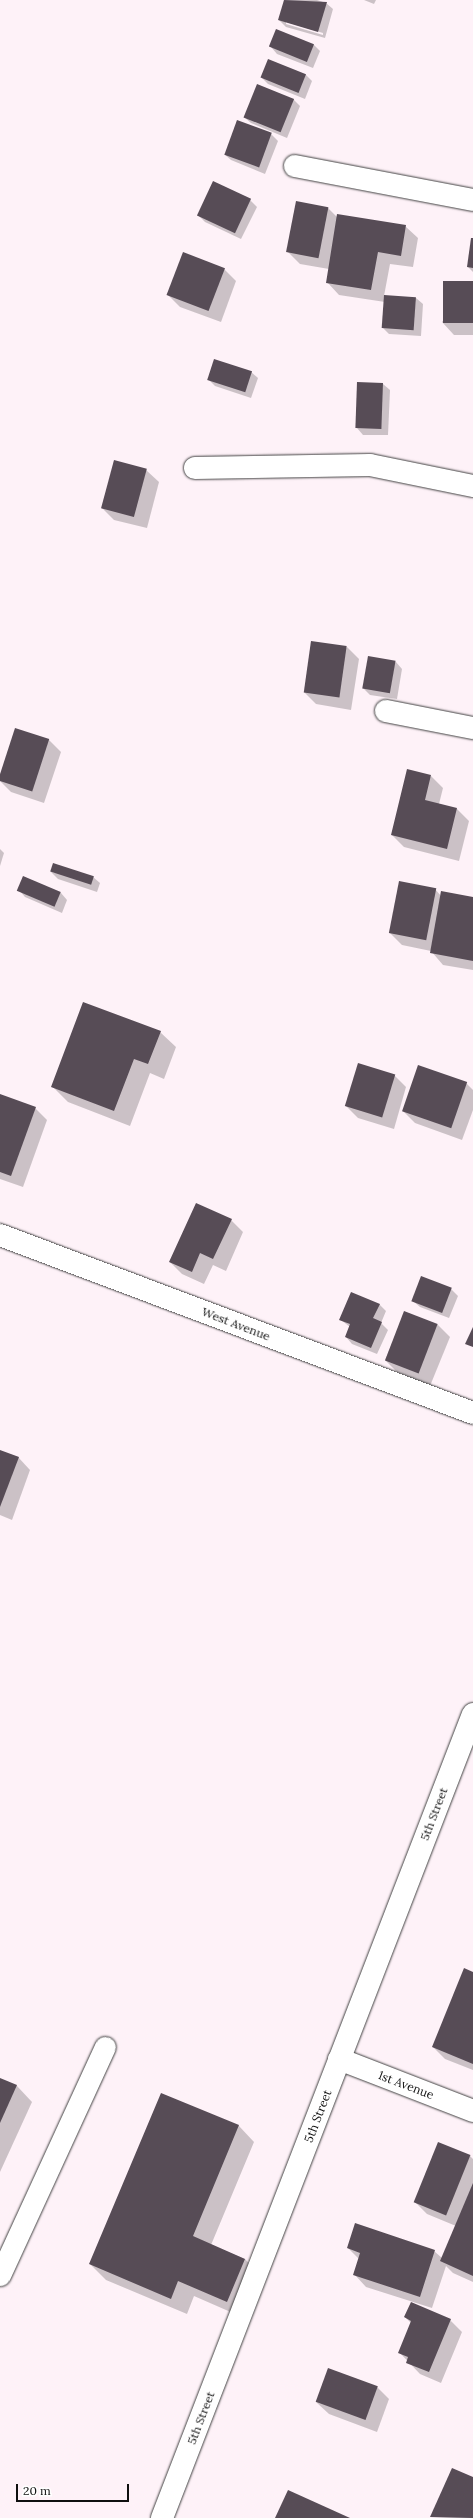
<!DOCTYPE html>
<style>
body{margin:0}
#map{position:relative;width:473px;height:2518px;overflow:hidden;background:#fef2f8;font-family:Lora,serif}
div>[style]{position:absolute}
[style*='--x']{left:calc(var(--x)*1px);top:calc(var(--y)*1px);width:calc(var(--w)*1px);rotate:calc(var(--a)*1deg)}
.shadow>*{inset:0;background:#0003}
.building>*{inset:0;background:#574c56;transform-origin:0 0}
.roads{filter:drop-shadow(0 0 1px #424242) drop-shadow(0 0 1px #424242)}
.service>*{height:21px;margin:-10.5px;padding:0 10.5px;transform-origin:10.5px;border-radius:10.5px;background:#fff}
.minor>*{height:22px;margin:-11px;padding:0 11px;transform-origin:11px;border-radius:11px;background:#fff}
span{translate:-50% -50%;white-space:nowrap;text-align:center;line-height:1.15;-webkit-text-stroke:4px #fff;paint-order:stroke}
.street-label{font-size:12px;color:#0f0f0f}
.scale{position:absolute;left:16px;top:2484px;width:113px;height:18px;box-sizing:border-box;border:2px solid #0f0f0f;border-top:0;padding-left:5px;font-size:12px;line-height:14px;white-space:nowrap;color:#0f0f0f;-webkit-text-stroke:3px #fff;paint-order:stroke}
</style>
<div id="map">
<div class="shadow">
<i style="clip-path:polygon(evenodd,285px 0,317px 0,326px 3px,333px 9px,325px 38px,286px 27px,279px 20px,285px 0,286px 22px,323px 33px,323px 35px,286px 24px,286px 22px)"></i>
<i style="clip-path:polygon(364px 0,376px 0,374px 4px)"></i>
<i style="clip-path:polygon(314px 45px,320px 51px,313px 68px,277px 54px,271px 47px)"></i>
<i style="clip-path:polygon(305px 74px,312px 81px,305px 99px,268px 84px,262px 78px)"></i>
<i style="clip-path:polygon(293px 99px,300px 106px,287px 138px,251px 123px,244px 117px)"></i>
<i style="clip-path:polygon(271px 134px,278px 141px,265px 174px,231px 160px,224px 154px)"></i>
<i style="clip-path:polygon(250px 200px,257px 207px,241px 239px,205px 222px,198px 215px)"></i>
<i style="clip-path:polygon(328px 208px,337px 217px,405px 226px,418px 238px,413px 267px,390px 264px,384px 296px,416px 298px,423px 304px,421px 336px,389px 334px,383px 328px,385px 302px,339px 295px,327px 282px,329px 269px,300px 264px,288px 252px)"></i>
<i style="clip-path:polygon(473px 239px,473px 272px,468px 267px)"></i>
<i style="clip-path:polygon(224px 269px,236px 281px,221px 322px,180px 307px,168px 295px)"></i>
<i style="clip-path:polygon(473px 282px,473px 335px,454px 335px,442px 322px)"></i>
<i style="clip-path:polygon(251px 372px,258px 378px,251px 398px,215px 386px,208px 379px)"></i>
<i style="clip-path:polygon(358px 383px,383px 384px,390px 390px,388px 435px,363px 435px,357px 428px)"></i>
<i style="clip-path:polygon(146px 470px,159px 482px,147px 528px,114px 520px,102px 508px)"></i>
<i style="clip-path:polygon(347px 647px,359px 659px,351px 710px,316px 704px,304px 692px)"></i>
<i style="clip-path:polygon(396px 662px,402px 669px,397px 699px,370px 695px,363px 688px)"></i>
<i style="clip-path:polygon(16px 729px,49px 740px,61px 752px,44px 803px,11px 792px,0 781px)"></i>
<i style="clip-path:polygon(431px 776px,443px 788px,439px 804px,457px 809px,469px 821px,459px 861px,404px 847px,392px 835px)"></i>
<i style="clip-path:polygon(0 849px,4px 853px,0 866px)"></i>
<i style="clip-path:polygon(51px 872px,93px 877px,100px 883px,97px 892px,58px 879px)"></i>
<i style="clip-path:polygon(24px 877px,61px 893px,67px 900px,62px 913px,25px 897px,19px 890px)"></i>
<i style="clip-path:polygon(435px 889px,441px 896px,473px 898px,473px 970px,443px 965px,431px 951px,402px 945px,390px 933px)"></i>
<i style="clip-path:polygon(160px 1032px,176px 1047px,164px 1079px,150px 1073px,130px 1126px,68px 1102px,53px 1087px)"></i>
<i style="clip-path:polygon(394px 1075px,406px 1087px,394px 1129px,358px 1118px,346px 1106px)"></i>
<i style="clip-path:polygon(466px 1083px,473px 1090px,473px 1110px,462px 1140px,415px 1123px,403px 1111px)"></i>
<i style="clip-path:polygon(0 1095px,35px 1108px,47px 1120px,23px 1187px,0 1179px)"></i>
<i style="clip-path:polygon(231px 1220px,243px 1232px,226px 1271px,213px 1265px,204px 1284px,182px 1274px,170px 1262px)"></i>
<i style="clip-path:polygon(451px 1289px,458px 1296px,449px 1318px,420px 1307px,413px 1301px)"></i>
<i style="clip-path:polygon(379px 1304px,386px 1311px,381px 1323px,388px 1330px,377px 1354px,352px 1344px,346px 1337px,350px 1327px,341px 1320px)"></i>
<i style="clip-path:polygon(405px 1312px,438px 1325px,450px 1337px,430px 1386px,397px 1372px,385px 1360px)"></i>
<i style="clip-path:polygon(0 1451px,18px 1457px,30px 1470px,12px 1520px,0 1515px)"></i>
<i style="clip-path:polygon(473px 1973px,473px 2070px,445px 2059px,433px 2047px)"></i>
<i style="clip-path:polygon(0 2079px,17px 2086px,32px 2102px,0 2172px)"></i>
<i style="clip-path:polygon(162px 2094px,239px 2126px,254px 2142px,211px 2245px,245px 2259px,260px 2275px,242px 2317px,194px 2296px,187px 2314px,106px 2280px,90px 2264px)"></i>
<i style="clip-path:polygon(470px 2156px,473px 2159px,473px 2282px,453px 2273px,446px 2266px,432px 2308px,366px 2287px,354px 2274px,359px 2259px,348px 2248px,434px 2251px,442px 2258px,456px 2226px,427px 2214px,415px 2202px)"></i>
<i style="clip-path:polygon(405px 2317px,450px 2320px,462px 2332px,441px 2383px,420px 2374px,399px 2352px,411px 2323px)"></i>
<i style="clip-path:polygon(377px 2387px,389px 2399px,377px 2432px,329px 2414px,316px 2402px)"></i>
<i style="clip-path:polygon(452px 2469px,473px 2478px,473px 2518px,431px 2517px)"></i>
</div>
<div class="building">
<i style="clip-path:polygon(284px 0,327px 2px,318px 32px,278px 20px)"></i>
<i style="left:276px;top:29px;width:41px;height:19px;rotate:22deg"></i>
<i style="left:268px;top:59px;width:41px;height:20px;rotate:22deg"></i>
<i style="left:257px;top:84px;width:40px;height:36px;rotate:22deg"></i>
<i style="left:237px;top:120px;width:37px;height:37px;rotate:20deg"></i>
<i style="left:213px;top:181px;width:42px;height:38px;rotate:25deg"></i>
<i style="left:296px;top:201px;width:33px;height:52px;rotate:11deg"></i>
<i style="clip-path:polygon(337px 214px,406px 225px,401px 256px,378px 252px,371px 290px,326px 283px)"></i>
<i style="clip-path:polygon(471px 238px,473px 238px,473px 268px,467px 267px)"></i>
<i style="left:183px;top:252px;width:45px;height:46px;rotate:21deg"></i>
<i style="left:443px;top:281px;width:30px;height:42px"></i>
<i style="left:384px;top:295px;width:32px;height:33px;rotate:4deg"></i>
<i style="left:214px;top:359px;width:40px;height:22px;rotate:18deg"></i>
<i style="left:357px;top:382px;width:26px;height:46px;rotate:2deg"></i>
<i style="left:114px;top:460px;width:34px;height:50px;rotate:15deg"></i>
<i style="left:311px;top:641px;width:36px;height:52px;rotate:8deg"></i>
<i style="left:368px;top:656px;width:28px;height:33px;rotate:10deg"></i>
<i style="left:15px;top:728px;width:36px;height:55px;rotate:18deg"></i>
<i style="clip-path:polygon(407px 769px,431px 775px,425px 800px,457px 808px,447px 849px,391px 835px)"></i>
<i style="left:53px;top:863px;width:43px;height:9px;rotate:18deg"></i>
<i style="left:23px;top:876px;width:41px;height:16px;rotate:23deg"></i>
<i style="left:399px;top:881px;width:38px;height:53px;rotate:11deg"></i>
<i style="clip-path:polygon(441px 891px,473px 897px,473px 961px,430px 953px)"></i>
<i style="clip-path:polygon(83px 1002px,161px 1031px,148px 1064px,134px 1059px,114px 1111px,51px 1087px)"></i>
<i style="left:358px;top:1063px;width:39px;height:45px;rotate:17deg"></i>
<i style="left:418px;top:1065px;width:52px;height:49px;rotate:19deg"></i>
<i style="clip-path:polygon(0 1094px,36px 1107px,11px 1176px,0 1172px)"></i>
<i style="clip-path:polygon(196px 1203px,232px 1219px,213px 1259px,200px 1253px,192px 1272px,169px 1262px)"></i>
<i style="left:421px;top:1276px;width:33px;height:27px;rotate:21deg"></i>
<i style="clip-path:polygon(351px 1292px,380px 1304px,373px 1318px,382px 1322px,371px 1348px,345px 1337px,350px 1324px,339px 1320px)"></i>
<i style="left:404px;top:1311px;width:36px;height:53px;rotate:21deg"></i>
<i style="clip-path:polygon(473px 1327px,473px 1347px,465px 1344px)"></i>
<i style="clip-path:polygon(0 1450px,19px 1457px,0 1507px)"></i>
<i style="clip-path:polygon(464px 1968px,473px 1972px,473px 2064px,432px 2047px)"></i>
<i style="clip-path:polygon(0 2078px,17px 2085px,0 2123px)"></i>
<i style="clip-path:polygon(161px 2093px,239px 2125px,193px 2236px,245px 2259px,227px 2302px,178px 2281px,171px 2299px,89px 2264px)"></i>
<i style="left:438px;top:2142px;width:35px;height:65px;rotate:22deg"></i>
<i style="clip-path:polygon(473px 2183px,473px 2276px,440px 2261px)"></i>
<i style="clip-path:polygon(355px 2223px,435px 2250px,420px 2297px,353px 2275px,360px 2253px,347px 2248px)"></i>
<i style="clip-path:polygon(411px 2302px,451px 2319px,429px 2372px,406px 2363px,408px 2357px,398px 2353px,411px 2321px,404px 2317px)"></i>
<i style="left:328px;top:2368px;width:53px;height:36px;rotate:20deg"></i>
<i style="clip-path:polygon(452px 2468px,473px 2477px,473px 2518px,430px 2517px)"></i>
<i style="clip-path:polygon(288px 2490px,350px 2518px,275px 2518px)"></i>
</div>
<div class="roads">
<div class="service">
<i style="--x:0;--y:2275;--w:251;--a:-65.3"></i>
</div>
<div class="minor">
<i style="--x:295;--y:166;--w:181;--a:10.8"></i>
<i style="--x:195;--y:468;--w:175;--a:-1"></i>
<i style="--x:370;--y:465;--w:105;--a:11.5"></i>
<i style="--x:386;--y:711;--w:89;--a:11.1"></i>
<i style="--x:0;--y:1235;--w:505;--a:20.62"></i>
<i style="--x:339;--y:2059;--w:144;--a:21.2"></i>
<i style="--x:162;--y:2518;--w:862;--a:-68.85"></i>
</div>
</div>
<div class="street-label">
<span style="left:236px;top:1324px;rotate:21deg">West Avenue</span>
<span style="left:434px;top:1814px;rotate:-69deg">5th Street</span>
<span style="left:406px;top:2085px;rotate:21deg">1st Avenue</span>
<span style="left:318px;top:2116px;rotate:-69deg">5th Street</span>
<span style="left:201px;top:2418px;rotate:-69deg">5th Street</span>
</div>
<div class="scale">20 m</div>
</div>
